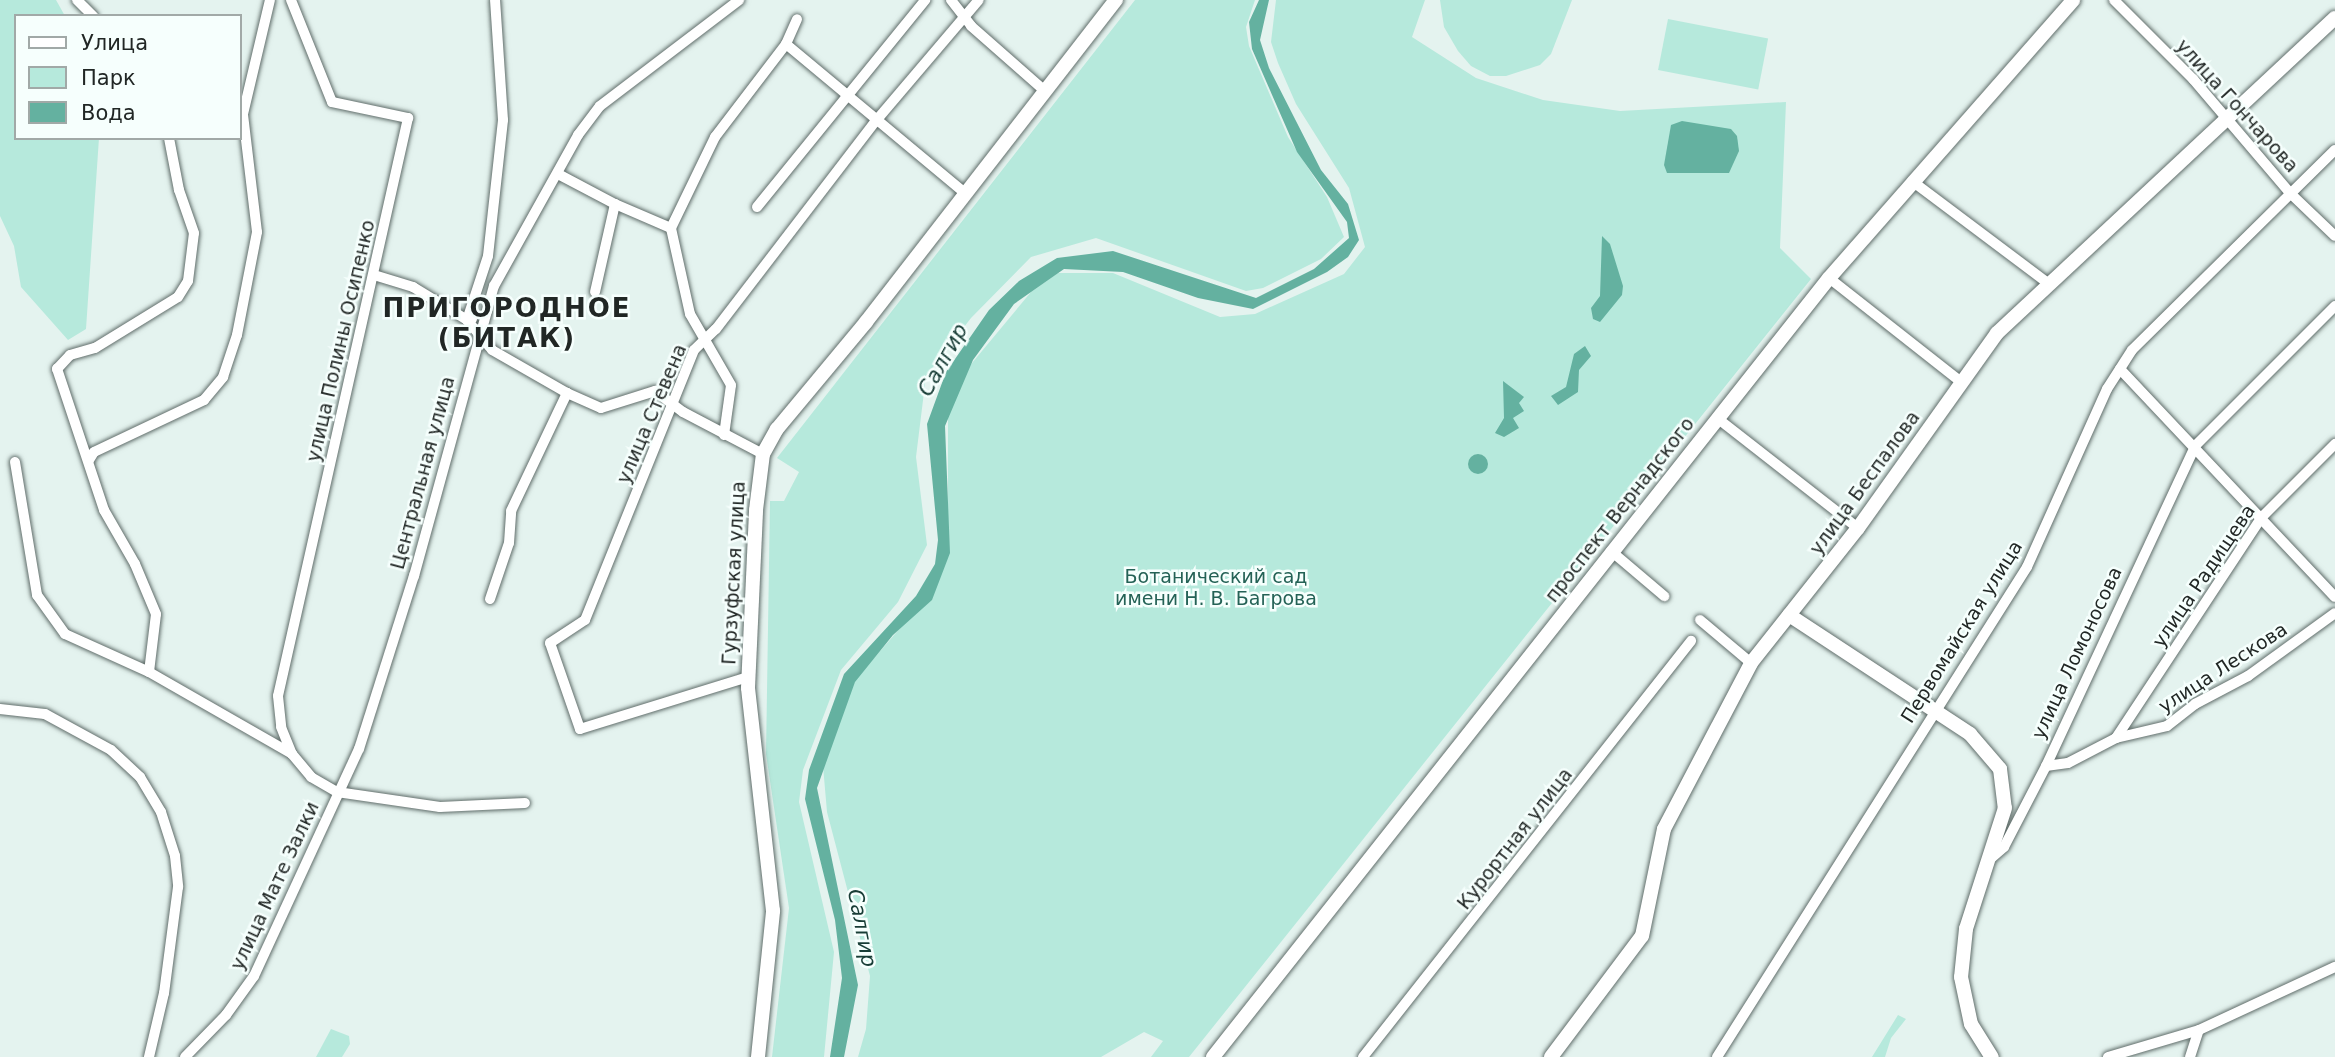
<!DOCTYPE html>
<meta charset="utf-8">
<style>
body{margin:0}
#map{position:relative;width:2335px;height:1057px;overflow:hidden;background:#e4f3ef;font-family:"DejaVu Sans",sans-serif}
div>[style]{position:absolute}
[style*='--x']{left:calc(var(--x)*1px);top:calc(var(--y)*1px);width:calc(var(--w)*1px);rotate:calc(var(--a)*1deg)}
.green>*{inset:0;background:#b6e9dc;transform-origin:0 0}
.water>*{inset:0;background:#64b1a0}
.round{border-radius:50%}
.roads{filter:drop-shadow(0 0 2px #606d6a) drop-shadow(0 0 2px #606d6a)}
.minor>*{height:10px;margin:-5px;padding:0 5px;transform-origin:5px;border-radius:5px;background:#fff}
.major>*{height:14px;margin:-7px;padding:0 7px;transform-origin:7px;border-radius:7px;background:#fff}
span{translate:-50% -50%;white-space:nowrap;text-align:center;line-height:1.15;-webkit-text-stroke:5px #f6fffd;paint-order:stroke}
.street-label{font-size:19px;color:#212725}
.park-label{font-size:19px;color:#246256}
.water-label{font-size:21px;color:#183d36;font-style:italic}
.district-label{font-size:26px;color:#212725;font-weight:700;letter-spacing:2px}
.legend{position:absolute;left:14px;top:14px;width:228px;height:126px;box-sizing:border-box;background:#f6fffd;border:2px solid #a1a9a7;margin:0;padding:9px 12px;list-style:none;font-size:21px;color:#212725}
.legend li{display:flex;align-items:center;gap:14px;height:35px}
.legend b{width:35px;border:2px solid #a1a9a7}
</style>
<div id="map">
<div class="green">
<i style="clip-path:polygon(0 0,56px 0,65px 16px,16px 16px,16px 138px,99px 138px,86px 329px,68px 340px,21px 287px,14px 246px,0 216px)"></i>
<i style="clip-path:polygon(1135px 0,1255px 0,1246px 27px,1249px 46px,1288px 137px,1327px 197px,1344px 237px,1321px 259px,1263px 288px,1246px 291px,1096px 238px,1031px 257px,971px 318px,926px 376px,916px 457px,927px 545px,898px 602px,841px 670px,803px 770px,799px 802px,834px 952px,824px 1057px,772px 1057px,789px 908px,766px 754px,770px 501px,784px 501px,799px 472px,777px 458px)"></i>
<i style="clip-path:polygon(1276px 0,1425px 0,1412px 37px,1476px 78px,1543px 100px,1620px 111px,1786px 102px,1780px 248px,1811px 279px,1189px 1057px,1151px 1057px,1163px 1041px,1144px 1032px,1101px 1057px,858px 1057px,866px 1029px,870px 976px,827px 812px,823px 766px,838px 714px,856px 679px,901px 627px,948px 553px,948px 416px,967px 369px,1031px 292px,1058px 273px,1113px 273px,1220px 317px,1255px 314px,1344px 274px,1365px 247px,1349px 188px,1296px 104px,1278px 63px,1271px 42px)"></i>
<i style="clip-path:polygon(1440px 0,1572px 0,1551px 54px,1540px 65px,1506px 76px,1490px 76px,1471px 66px,1458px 51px,1444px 27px)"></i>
<i style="left:1668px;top:19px;width:102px;height:52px;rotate:11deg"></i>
<i style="clip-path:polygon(1898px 1015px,1906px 1019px,1891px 1038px,1885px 1057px,1872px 1057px)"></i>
<i style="clip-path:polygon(331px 1029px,349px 1036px,350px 1044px,342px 1057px,316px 1057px)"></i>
</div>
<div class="water">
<i style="clip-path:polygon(1259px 0,1269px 0,1260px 40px,1269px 68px,1321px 170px,1348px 204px,1359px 240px,1348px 257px,1327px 272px,1253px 309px,1198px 298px,1123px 272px,1064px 269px,1014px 304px,973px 360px,945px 426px,950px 553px,932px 600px,893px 635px,855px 682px,817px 788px,858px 985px,844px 1057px,830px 1057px,842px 978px,835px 920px,805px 799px,809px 770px,844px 674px,916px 596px,935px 564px,938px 540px,927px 424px,946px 372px,989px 310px,1019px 281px,1057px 258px,1113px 251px,1256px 298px,1314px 269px,1349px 238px,1347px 222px,1297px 152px,1252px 49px,1249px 22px)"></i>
<i style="clip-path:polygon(1682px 121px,1731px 129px,1737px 136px,1739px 151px,1729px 173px,1667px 173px,1664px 165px,1671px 125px)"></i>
<i style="clip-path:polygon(1602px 236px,1610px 244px,1623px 286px,1622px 295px,1600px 322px,1593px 319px,1591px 308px,1600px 296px)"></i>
<i style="clip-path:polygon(1585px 346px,1591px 356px,1579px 370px,1578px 392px,1558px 405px,1551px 396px,1566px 387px,1574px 354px)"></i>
<i style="clip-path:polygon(1503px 381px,1524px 397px,1519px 403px,1524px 411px,1513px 418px,1519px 428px,1504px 437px,1495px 433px,1504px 418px)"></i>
<i class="round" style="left:1468px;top:454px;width:20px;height:20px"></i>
</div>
<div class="roads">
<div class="minor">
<i style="--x:77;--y:0;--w:23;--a:45"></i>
<i style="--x:291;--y:0;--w:110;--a:68.1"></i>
<i style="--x:332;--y:102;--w:78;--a:11.9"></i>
<i style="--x:408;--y:118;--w:592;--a:102.68"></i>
<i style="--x:278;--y:696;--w:31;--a:84"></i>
<i style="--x:281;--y:727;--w:29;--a:68"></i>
<i style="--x:951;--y:0;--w:33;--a:52"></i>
<i style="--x:971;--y:26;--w:98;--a:41.3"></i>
<i style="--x:2114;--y:0;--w:112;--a:45"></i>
<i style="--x:2193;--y:79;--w:150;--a:49.6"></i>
<i style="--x:2290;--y:193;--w:62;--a:43.7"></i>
<i style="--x:786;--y:44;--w:233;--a:39.8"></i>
<i style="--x:558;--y:174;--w:64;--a:27.8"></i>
<i style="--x:615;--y:204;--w:90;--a:102.8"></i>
<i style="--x:1912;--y:181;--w:171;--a:36.9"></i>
<i style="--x:615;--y:204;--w:61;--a:23.2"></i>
<i style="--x:757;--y:207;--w:267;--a:-50.9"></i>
<i style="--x:374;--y:275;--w:41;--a:17.1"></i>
<i style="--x:413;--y:287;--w:63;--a:31.4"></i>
<i style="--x:467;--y:320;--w:39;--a:50"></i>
<i style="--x:492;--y:350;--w:86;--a:29.8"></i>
<i style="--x:567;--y:393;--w:37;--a:24"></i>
<i style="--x:601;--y:408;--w:57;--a:-17.5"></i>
<i style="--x:655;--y:391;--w:35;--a:37"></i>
<i style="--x:683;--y:412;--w:90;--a:27.7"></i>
<i style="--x:1829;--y:278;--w:168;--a:38.2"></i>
<i style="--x:472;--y:319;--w:5;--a:169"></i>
<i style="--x:467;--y:320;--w:67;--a:-71.8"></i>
<i style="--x:488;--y:256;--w:137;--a:-83.7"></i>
<i style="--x:503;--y:120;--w:120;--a:-93.8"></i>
<i style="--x:2120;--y:369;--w:313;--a:46.7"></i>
<i style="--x:1717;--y:418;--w:179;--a:38"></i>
<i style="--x:724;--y:435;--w:50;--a:-82"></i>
<i style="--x:731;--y:385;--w:82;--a:-120"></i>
<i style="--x:690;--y:314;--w:88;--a:-102.5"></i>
<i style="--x:671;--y:228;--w:101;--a:-64.2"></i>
<i style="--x:715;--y:137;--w:117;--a:-52.6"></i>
<i style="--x:786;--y:44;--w:27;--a:-66"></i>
<i style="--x:89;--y:460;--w:9;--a:-58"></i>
<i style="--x:94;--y:452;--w:122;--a:-25.3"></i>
<i style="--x:204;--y:400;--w:30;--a:-50"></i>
<i style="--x:223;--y:377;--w:44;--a:-71.6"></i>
<i style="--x:237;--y:335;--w:105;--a:-79"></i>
<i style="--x:257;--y:232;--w:119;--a:-96.8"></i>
<i style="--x:243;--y:114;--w:117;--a:-76.7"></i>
<i style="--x:15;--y:462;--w:135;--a:80.6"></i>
<i style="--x:37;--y:595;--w:48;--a:54.3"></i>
<i style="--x:65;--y:634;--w:92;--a:24.3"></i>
<i style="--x:149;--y:672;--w:165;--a:29.8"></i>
<i style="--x:292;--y:754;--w:30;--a:50"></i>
<i style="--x:311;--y:777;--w:30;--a:30"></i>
<i style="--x:337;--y:792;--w:104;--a:8.3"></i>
<i style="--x:440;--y:807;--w:85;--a:-2.7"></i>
<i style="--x:1611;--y:551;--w:70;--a:40.3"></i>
<i style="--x:490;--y:599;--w:59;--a:-71.3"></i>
<i style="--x:509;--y:543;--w:32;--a:-86"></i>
<i style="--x:511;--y:511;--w:131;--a:-64.6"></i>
<i style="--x:1700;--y:620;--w:67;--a:40.1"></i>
<i style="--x:149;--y:672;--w:58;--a:-83.1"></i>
<i style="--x:156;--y:614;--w:54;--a:-112.8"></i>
<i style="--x:135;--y:564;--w:62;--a:-119.9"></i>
<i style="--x:104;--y:510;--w:149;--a:-108.4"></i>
<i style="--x:57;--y:369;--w:19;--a:-47"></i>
<i style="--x:70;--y:355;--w:26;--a:-16"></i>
<i style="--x:95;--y:348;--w:97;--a:-31.6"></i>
<i style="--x:178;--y:297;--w:19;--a:-58"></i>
<i style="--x:188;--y:281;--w:48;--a:-82.9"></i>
<i style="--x:194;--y:233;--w:46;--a:-109.2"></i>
<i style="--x:179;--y:190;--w:53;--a:-100.9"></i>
<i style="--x:748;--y:677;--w:176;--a:162.8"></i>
<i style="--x:580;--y:729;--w:91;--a:-109.2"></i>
<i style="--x:550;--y:643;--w:42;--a:-33.3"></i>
<i style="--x:585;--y:620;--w:291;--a:-68"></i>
<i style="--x:694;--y:350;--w:30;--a:-44"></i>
<i style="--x:716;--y:329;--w:261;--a:-52.5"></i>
<i style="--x:875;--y:122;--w:160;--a:-49.6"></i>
<i style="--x:0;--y:709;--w:45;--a:6.3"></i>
<i style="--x:45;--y:714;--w:75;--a:28.6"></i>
<i style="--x:111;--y:750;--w:40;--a:43"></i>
<i style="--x:140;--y:777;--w:41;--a:59"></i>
<i style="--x:161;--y:812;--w:46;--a:72.3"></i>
<i style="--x:175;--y:856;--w:31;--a:84"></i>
<i style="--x:178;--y:887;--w:107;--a:97.5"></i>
<i style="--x:164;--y:993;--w:66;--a:103.2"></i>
<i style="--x:2116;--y:738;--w:263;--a:-56.6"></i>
<i style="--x:2261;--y:518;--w:105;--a:-45"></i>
<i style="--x:2046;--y:766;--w:22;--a:-8"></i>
<i style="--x:2068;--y:763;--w:54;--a:-27.5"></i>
<i style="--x:2116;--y:738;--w:52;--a:-13.2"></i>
<i style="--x:2167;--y:726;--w:36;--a:-38"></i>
<i style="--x:2195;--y:704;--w:60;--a:-27.8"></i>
<i style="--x:2248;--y:676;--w:107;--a:-35.9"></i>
<i style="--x:1989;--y:860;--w:20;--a:-41"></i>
<i style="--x:2004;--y:847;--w:91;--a:-62.6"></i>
<i style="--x:2046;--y:766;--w:353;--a:-65"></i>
<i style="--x:2195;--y:446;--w:198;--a:-45"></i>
<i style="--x:185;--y:1057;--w:59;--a:-45.7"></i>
<i style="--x:226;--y:1015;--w:48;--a:-54.3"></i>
<i style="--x:254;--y:976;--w:250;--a:-65.2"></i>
<i style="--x:359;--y:749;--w:182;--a:-72.4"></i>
<i style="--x:414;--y:576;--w:301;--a:-74.6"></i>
<i style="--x:494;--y:286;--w:173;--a:-60.9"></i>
<i style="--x:578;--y:135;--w:36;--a:-53"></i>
<i style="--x:600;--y:106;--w:175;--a:-37.3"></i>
<i style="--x:1363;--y:1057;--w:530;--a:-51.75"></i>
<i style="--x:1717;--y:1057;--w:580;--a:-57.68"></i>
<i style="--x:2027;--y:567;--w:195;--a:-65.8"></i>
<i style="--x:2107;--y:389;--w:46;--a:-57.3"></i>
<i style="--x:2132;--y:350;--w:285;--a:-44.6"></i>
<i style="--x:2108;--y:1057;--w:95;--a:-16.5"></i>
<i style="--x:2199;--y:1030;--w:150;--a:-24.9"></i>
<i style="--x:2190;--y:1057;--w:28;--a:-72"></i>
</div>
<div class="major">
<i style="--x:1789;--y:615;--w:217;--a:33.3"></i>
<i style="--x:1970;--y:734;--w:46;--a:49.4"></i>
<i style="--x:2000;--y:769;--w:39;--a:83"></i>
<i style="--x:2005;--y:808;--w:127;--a:107.9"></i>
<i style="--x:1966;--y:929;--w:48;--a:95.9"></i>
<i style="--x:1961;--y:977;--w:48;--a:78"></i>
<i style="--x:1971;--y:1024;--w:39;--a:58"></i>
<i style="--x:758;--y:1057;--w:147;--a:-84.1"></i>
<i style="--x:773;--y:911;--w:224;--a:-96.4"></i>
<i style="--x:748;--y:688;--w:178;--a:-87.4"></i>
<i style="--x:756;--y:510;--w:56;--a:-82.9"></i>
<i style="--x:763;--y:454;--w:29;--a:-61"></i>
<i style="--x:777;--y:429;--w:139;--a:-50.2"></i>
<i style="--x:866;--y:322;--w:408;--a:-52.2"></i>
<i style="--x:1213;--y:1057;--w:993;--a:-51.66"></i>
<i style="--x:1829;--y:278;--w:370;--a:-48.7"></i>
<i style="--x:1551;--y:1057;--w:151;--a:-53.1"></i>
<i style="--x:1642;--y:936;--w:109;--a:-78.4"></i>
<i style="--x:1664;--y:829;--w:187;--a:-62.3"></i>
<i style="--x:1751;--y:663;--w:172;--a:-51.6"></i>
<i style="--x:1858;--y:528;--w:239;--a:-54.5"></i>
<i style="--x:1997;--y:333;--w:462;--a:-43"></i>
</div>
</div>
<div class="street-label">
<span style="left:2237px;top:106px;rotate:48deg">улица Гончарова</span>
<span style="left:341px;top:341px;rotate:-77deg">улица Полины Осипенко</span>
<span style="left:652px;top:414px;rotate:-67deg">улица Стевена</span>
<span style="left:423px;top:473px;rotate:-75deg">Центральная улица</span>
<span style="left:1865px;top:483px;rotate:-54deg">улица Беспалова</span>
<span style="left:1620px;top:510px;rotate:-52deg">проспект Вернадского</span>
<span style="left:734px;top:573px;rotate:-87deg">Гурзуфская улица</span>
<span style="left:2204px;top:576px;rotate:-56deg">улица Радищева</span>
<span style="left:1962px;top:632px;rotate:-58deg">Первомайская улица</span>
<span style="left:2077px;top:653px;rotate:-65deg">улица Ломоносова</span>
<span style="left:2223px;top:668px;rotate:-33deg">улица Лескова</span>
<span style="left:1515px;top:839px;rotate:-52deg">Курортная улица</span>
<span style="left:275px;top:886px;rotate:-65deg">улица Мате Залки</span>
</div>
<div class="park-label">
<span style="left:1216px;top:588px">Ботанический сад<br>имени Н. В. Багрова</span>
</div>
<div class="water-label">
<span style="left:943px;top:360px;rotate:-61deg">Салгир</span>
<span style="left:862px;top:928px;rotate:79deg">Салгир</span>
</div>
<div class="district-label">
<span style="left:507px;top:324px">ПРИГОРОДНОЕ<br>(БИТАК)</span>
</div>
<ul class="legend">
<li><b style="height:9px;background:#fff"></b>Улица</li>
<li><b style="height:19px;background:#b6e9dc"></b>Парк</li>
<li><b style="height:19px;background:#64b1a0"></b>Вода</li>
</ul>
</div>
